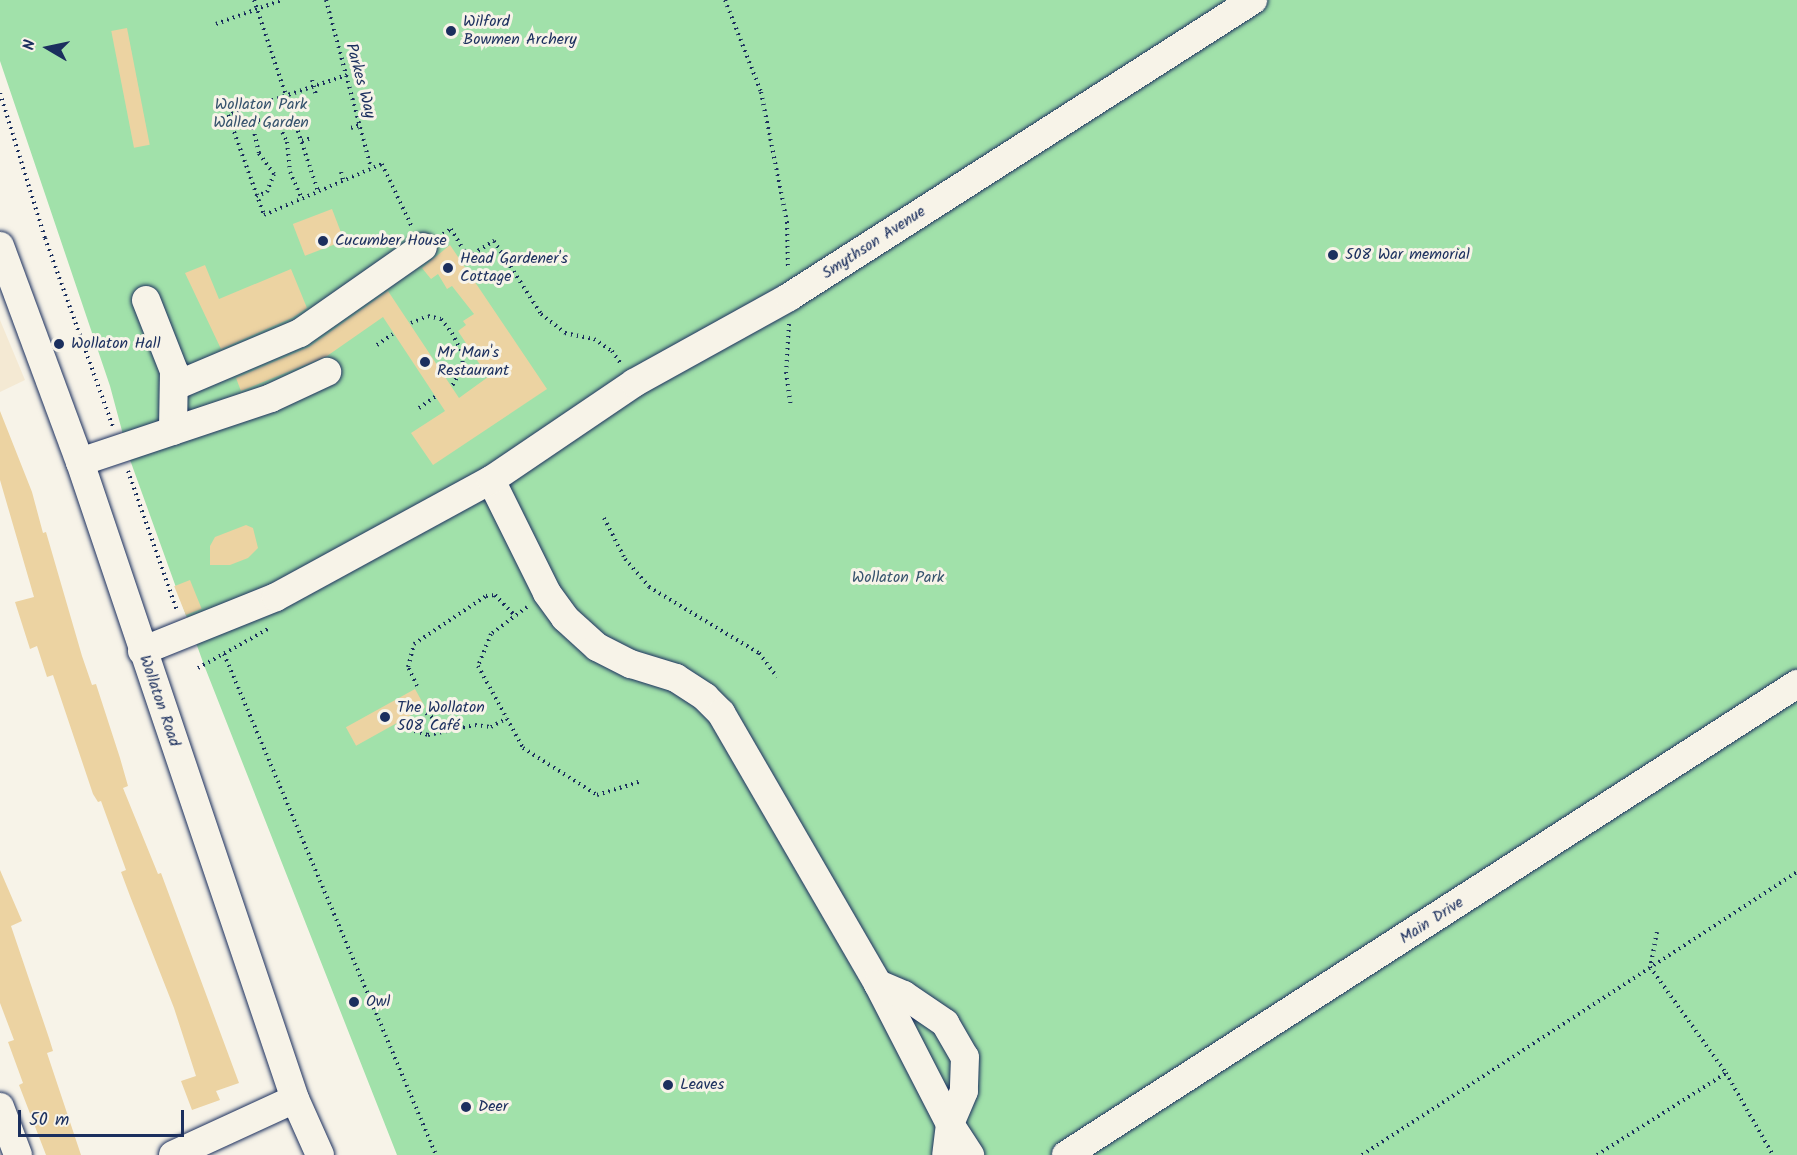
<!DOCTYPE html>
<meta charset="utf-8">
<style>
body{margin:0}
#map{position:relative;width:1797px;height:1155px;overflow:hidden;background:#f7f3e8;font-family:Kalam,sans-serif}
div>[style]{position:absolute}
[style*='--x']{left:calc(var(--x)*1px);top:calc(var(--y)*1px);width:calc(var(--w)*1px);rotate:calc(var(--a)*1deg)}
.built>*{inset:0;background:#f4e9d3}
.green>*{inset:0;background:#a1e1aa}
.building>*{inset:0;background:#ecd3a2;transform-origin:0 0}
.path>*{height:4px;margin-top:-2px;transform-origin:0;background:repeating-linear-gradient(90deg,#1b2f5e 0 1.5px,transparent 0 6px)}
.roads{filter:drop-shadow(0 0 2px #1b2f5e) drop-shadow(0 0 2px #1b2f5e)}
.minor>*{height:28px;margin:-14px;padding:0 14px;transform-origin:14px;border-radius:14px;background:#f7f3e8}
.dots>*{width:16px;height:16px;translate:-50% -50%;box-sizing:border-box;border:3px solid #f7f3e8;border-radius:50%}
span{translate:-50% -50%;white-space:nowrap;text-align:center;line-height:1.15;-webkit-text-stroke:6px #f7f3e8;paint-order:stroke}
.poi-label{font-size:16px;color:#1b2f5e}
.left{translate:0 -50%;text-align:left}
.street-label{font-size:16px;color:#1b2f5e}
.park-label{font-size:16px;color:#36536d}
.north{position:absolute;left:18px;top:18px;width:60px;height:60px;-webkit-text-stroke:4px #f7f3e8;paint-order:stroke;rotate:279deg;font-size:16px;font-weight:700;line-height:24px;text-align:center;color:#1b2f5e}
.north::after{content:'';display:block;margin:auto;width:21px;height:27px;background:#1b2f5e;clip-path:polygon(50% 0,100% 100%,50% 72%,0 100%)}
.scale{position:absolute;left:18px;top:1110px;width:166px;height:27px;box-sizing:border-box;border:3px solid #1b2f5e;border-top:0;padding-left:8px;font-size:18px;line-height:21px;white-space:nowrap;color:#1b2f5e;-webkit-text-stroke:4px #f7f3e8;paint-order:stroke}
</style>
<div id="map">
<div class="built">
<i style="clip-path:polygon(0 320px,25px 380px,0 392px)"></i>
</div>
<div class="green">
<i style="clip-path:polygon(0 0,1797px 0,1797px 1155px,397px 1155px,204px 665px,129px 457px,110px 386px,0 61px)"></i>
</div>
<div class="building">
<i style="left:127px;top:28px;width:119px;height:16px;rotate:79deg"></i>
<i style="left:332px;top:209px;width:34px;height:42px;rotate:69deg"></i>
<i style="clip-path:polygon(450px 245px,547px 389px,433px 465px,411px 433px,445px 411px,383px 317px,327px 356px,241px 391px,236px 378px,309px 347px,388px 291px,459px 398px,488px 377px,458px 331px,466px 325px,463px 321px,474px 314px,452px 286px,447px 289px,438px 274px,431px 279px,422px 268px)"></i>
<i style="clip-path:polygon(205px 265px,219px 299px,291px 269px,307px 308px,292px 318px,221px 349px,185px 273px)"></i>
<i style="clip-path:polygon(0 411px,32px 492px,43px 533px,46px 532px,82px 656px,92px 685px,96px 684px,120px 758px,128px 786px,123px 788px,158px 874px,161px 873px,239px 1083px,216px 1091px,220px 1100px,192px 1110px,181px 1081px,196px 1076px,174px 1008px,130px 896px,121px 872px,126px 870px,101px 801px,98px 802px,93px 794px,53px 675px,47px 677px,37px 646px,30px 649px,15px 602px,34px 597px,0 480px)"></i>
<i style="clip-path:polygon(246px 525px,253px 528px,258px 548px,248px 558px,230px 565px,210px 565px,210px 546px,215px 537px)"></i>
<i style="left:190px;top:580px;width:31px;height:17px;rotate:68deg"></i>
<i style="left:415px;top:689px;width:21px;height:79px;rotate:61deg"></i>
<i style="clip-path:polygon(0 870px,22px 921px,11px 926px,49px 1038px,53px 1051px,47px 1053px,81px 1155px,46px 1155px,19px 1085px,23px 1083px,8px 1042px,14px 1040px,0 1003px)"></i>
</div>
<div class="path">
<i style="--x:254;--y:0;--w:201;--a:71.5"></i>
<i style="--x:326;--y:0;--w:174;--a:75"></i>
<i style="--x:725;--y:0;--w:99;--a:68.6"></i>
<i style="--x:761;--y:92;--w:133;--a:78.7"></i>
<i style="--x:787;--y:222;--w:46;--a:88.8"></i>
<i style="--x:216;--y:24;--w:70;--a:-20"></i>
<i style="--x:347;--y:75;--w:126;--a:161.4"></i>
<i style="--x:228;--y:115;--w:106;--a:70.2"></i>
<i style="--x:264;--y:215;--w:129;--a:-23.4"></i>
<i style="--x:382;--y:164;--w:68;--a:64.6"></i>
<i style="--x:312;--y:80;--w:16;--a:75"></i>
<i style="--x:0;--y:93;--w:152;--a:72.8"></i>
<i style="--x:45;--y:238;--w:201;--a:70.2"></i>
<i style="--x:351;--y:128;--w:9;--a:-18"></i>
<i style="--x:302;--y:141;--w:9;--a:-18"></i>
<i style="--x:341;--y:172;--w:8;--a:76"></i>
<i style="--x:256;--y:196;--w:12;--a:-20"></i>
<i style="--x:267;--y:192;--w:19;--a:-69"></i>
<i style="--x:274;--y:174;--w:26;--a:-126"></i>
<i style="--x:259;--y:153;--w:27;--a:-103"></i>
<i style="--x:253;--y:127;--w:9;--a:-49"></i>
<i style="--x:259;--y:120;--w:10;--a:0"></i>
<i style="--x:269;--y:120;--w:13;--a:32"></i>
<i style="--x:280;--y:127;--w:17;--a:65"></i>
<i style="--x:287;--y:142;--w:30;--a:84"></i>
<i style="--x:290;--y:172;--w:30;--a:66"></i>
<i style="--x:443;--y:234;--w:9;--a:-32"></i>
<i style="--x:451;--y:229;--w:33;--a:59"></i>
<i style="--x:468;--y:257;--w:31;--a:-32"></i>
<i style="--x:494;--y:241;--w:87;--a:57.2"></i>
<i style="--x:541;--y:314;--w:31;--a:38"></i>
<i style="--x:565;--y:333;--w:30;--a:12"></i>
<i style="--x:594;--y:339;--w:22;--a:34"></i>
<i style="--x:612;--y:351;--w:16;--a:55"></i>
<i style="--x:411;--y:323;--w:18;--a:-22"></i>
<i style="--x:428;--y:316;--w:13;--a:13"></i>
<i style="--x:441;--y:319;--w:18;--a:52"></i>
<i style="--x:452;--y:333;--w:25;--a:63"></i>
<i style="--x:463;--y:355;--w:13;--a:94"></i>
<i style="--x:462;--y:368;--w:21;--a:119"></i>
<i style="--x:789;--y:324;--w:48;--a:93.6"></i>
<i style="--x:786;--y:372;--w:34;--a:82"></i>
<i style="--x:377;--y:345;--w:19;--a:-35"></i>
<i style="--x:419;--y:408;--w:21;--a:-35"></i>
<i style="--x:128;--y:471;--w:148;--a:70.7"></i>
<i style="--x:604;--y:518;--w:46;--a:62.9"></i>
<i style="--x:625;--y:559;--w:37;--a:49"></i>
<i style="--x:649;--y:587;--w:128;--a:31"></i>
<i style="--x:759;--y:653;--w:30;--a:53"></i>
<i style="--x:527;--y:607;--w:45;--a:143.1"></i>
<i style="--x:491;--y:634;--w:35;--a:112"></i>
<i style="--x:478;--y:666;--w:94;--a:61.2"></i>
<i style="--x:523;--y:748;--w:88;--a:32.4"></i>
<i style="--x:597;--y:795;--w:47;--a:-17.3"></i>
<i style="--x:224;--y:654;--w:544;--a:67.06"></i>
<i style="--x:198;--y:668;--w:80;--a:-29.1"></i>
<i style="--x:417;--y:686;--w:21;--a:-115"></i>
<i style="--x:408;--y:667;--w:24;--a:-75"></i>
<i style="--x:414;--y:644;--w:87;--a:-33.7"></i>
<i style="--x:486;--y:596;--w:9;--a:-6"></i>
<i style="--x:495;--y:595;--w:29;--a:46"></i>
<i style="--x:426;--y:713;--w:21;--a:35"></i>
<i style="--x:443;--y:725;--w:18;--a:13"></i>
<i style="--x:397;--y:726;--w:32;--a:16"></i>
<i style="--x:428;--y:735;--w:48;--a:-12"></i>
<i style="--x:475;--y:725;--w:16;--a:7"></i>
<i style="--x:491;--y:727;--w:18;--a:-29"></i>
<i style="--x:1657;--y:932;--w:36;--a:101"></i>
<i style="--x:1650;--y:967;--w:130;--a:54.4"></i>
<i style="--x:1726;--y:1073;--w:95;--a:60.2"></i>
<i style="--x:1362;--y:1155;--w:519;--a:-33.05"></i>
<i style="--x:1597;--y:1155;--w:153;--a:-32.4"></i>
</div>
<div class="roads">
<div class="minor">
<i style="--x:0;--y:246;--w:230;--a:69.7"></i>
<i style="--x:80;--y:462;--w:672;--a:71.35"></i>
<i style="--x:295;--y:1099;--w:61;--a:65.9"></i>
<i style="--x:146;--y:300;--w:76;--a:68.5"></i>
<i style="--x:174;--y:371;--w:60;--a:91"></i>
<i style="--x:175;--y:386;--w:136;--a:-23"></i>
<i style="--x:300;--y:333;--w:150;--a:-35"></i>
<i style="--x:80;--y:462;--w:201;--a:-18.5"></i>
<i style="--x:271;--y:398;--w:62;--a:-24.9"></i>
<i style="--x:491;--y:480;--w:126;--a:63.6"></i>
<i style="--x:547;--y:593;--w:31;--a:54"></i>
<i style="--x:565;--y:618;--w:43;--a:42.2"></i>
<i style="--x:597;--y:647;--w:38;--a:27"></i>
<i style="--x:631;--y:664;--w:47;--a:17.3"></i>
<i style="--x:676;--y:678;--w:35;--a:33"></i>
<i style="--x:705;--y:697;--w:23;--a:45"></i>
<i style="--x:721;--y:713;--w:313;--a:59.9"></i>
<i style="--x:878;--y:984;--w:157;--a:62.8"></i>
<i style="--x:950;--y:1124;--w:31;--a:97"></i>
<i style="--x:142;--y:651;--w:144;--a:-21.9"></i>
<i style="--x:276;--y:597;--w:245;--a:-28.6"></i>
<i style="--x:491;--y:480;--w:173;--a:-34.1"></i>
<i style="--x:634;--y:383;--w:177;--a:-29"></i>
<i style="--x:789;--y:297;--w:551;--a:-32.62"></i>
<i style="--x:878;--y:984;--w:28;--a:23"></i>
<i style="--x:904;--y:995;--w:50;--a:34.3"></i>
<i style="--x:945;--y:1023;--w:39;--a:60"></i>
<i style="--x:965;--y:1057;--w:34;--a:92"></i>
<i style="--x:964;--y:1091;--w:36;--a:113"></i>
<i style="--x:950;--y:1124;--w:37;--a:57"></i>
<i style="--x:0;--y:1107;--w:51;--a:69.4"></i>
<i style="--x:173;--y:1155;--w:134;--a:-24.7"></i>
<i style="--x:1066;--y:1155;--w:870;--a:-32.79"></i>
</div>
</div>
<div class="dots">
<i style="left:451px;top:31px;background:#1b2f5e"></i>
<i style="left:323px;top:241px;background:#1b2f5e"></i>
<i style="left:1333px;top:255px;background:#1b2f5e"></i>
<i style="left:448px;top:268px;background:#1b2f5e"></i>
<i style="left:59px;top:344px;background:#1b2f5e"></i>
<i style="left:425px;top:362px;background:#1b2f5e"></i>
<i style="left:385px;top:717px;background:#1b2f5e"></i>
<i style="left:354px;top:1002px;background:#1b2f5e"></i>
<i style="left:668px;top:1085px;background:#1b2f5e"></i>
<i style="left:466px;top:1107px;background:#1b2f5e"></i>
</div>
<div class="poi-label">
<span class="left" style="left:463px;top:31px">Wilford<br>Bowmen Archery</span>
<span class="left" style="left:335px;top:241px">Cucumber House</span>
<span class="left" style="left:1345px;top:255px">508 War memorial</span>
<span class="left" style="left:460px;top:268px">Head Gardener's<br>Cottage</span>
<span class="left" style="left:71px;top:344px">Wollaton Hall</span>
<span class="left" style="left:437px;top:362px">Mr Man's<br>Restaurant</span>
<span class="left" style="left:397px;top:717px">The Wollaton<br>508 Café</span>
<span class="left" style="left:366px;top:1002px">Owl</span>
<span class="left" style="left:680px;top:1085px">Leaves</span>
<span class="left" style="left:478px;top:1107px">Deer</span>
</div>
<div class="street-label">
<span style="left:360px;top:81px;rotate:75deg">Parkes Way</span>
<span style="left:874px;top:243px;rotate:-33deg">Smythson Avenue</span>
<span style="left:159px;top:701px;rotate:71deg">Wollaton Road</span>
<span style="left:1432px;top:921px;rotate:-33deg">Main Drive</span>
</div>
<div class="park-label">
<span style="left:261px;top:114px">Wollaton Park<br>Walled Garden</span>
<span style="left:898px;top:578px">Wollaton Park</span>
</div>
<div class="north">N</div>
<div class="scale">50 m</div>
</div>
